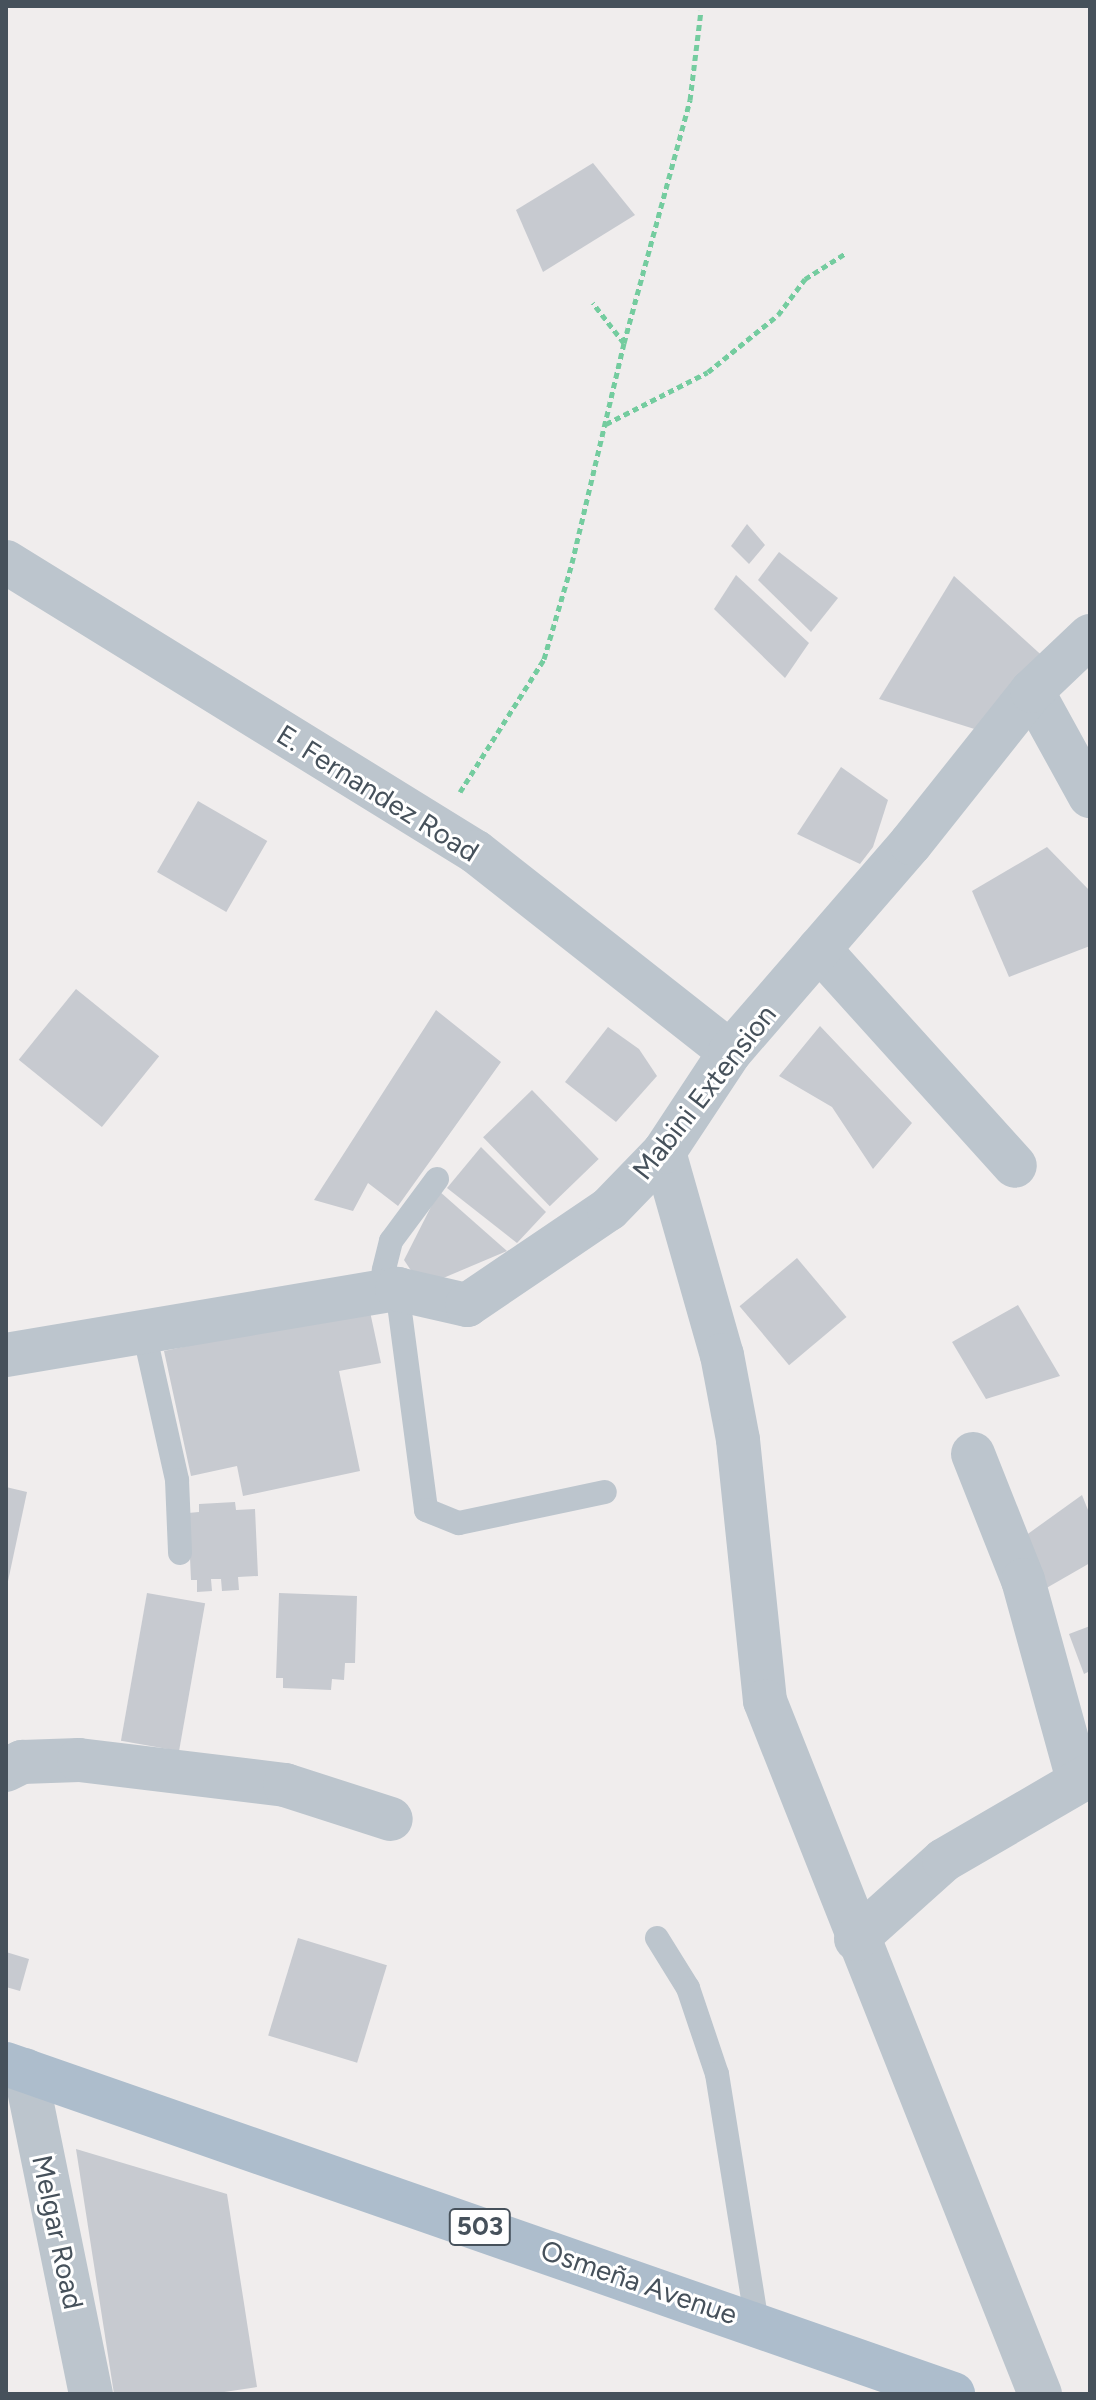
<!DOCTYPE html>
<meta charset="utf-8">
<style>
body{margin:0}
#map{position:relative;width:1096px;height:2400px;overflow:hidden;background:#f0eded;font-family:Figtree,sans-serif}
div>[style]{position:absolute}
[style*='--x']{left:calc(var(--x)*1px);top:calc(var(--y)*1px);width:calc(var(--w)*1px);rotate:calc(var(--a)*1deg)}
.building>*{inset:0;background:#c7cad0;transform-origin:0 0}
.path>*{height:5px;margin-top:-2.5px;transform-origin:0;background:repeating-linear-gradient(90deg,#74cc9f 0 6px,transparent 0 10px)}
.service>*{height:24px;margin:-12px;padding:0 12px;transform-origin:12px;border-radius:12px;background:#bcc5cd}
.minor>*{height:44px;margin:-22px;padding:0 22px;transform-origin:22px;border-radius:22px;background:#bcc5cd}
.tertiary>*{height:44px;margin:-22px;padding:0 22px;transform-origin:22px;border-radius:22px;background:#bcc5cd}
.primary>*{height:44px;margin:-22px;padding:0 22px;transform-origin:22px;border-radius:22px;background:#adbdcc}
span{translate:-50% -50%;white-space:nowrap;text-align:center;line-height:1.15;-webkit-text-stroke:6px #fff;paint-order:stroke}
.shield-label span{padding:2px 6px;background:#fff;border:2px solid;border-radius:6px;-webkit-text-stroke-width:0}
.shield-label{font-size:26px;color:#46515b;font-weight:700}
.street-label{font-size:28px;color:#46515b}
.frame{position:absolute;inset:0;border:8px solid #46515b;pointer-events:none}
</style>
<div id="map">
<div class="building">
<i style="clip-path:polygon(593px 163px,635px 215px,543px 272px,516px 210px)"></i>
<i style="clip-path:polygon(747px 524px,765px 545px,749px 564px,731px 546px)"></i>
<i style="clip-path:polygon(779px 552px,838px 598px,811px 632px,758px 580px)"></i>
<i style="clip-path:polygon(736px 575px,809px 643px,785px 678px,714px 609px)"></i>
<i style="clip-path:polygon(954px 576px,1048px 661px,984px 732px,879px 699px)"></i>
<i style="clip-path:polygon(841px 767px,888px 800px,873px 847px,860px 864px,797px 834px)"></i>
<i style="left:198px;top:801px;width:80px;height:82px;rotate:30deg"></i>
<i style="clip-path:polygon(1047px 847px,1090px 891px,1090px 946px,1009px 977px,972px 891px)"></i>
<i style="left:76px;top:989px;width:107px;height:91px;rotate:39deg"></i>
<i style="clip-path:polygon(436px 1010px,501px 1062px,398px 1206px,368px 1183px,353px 1211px,314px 1200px)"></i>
<i style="clip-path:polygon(820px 1026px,912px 1123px,873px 1169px,832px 1107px,779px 1076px)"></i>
<i style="clip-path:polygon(608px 1027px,639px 1049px,657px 1076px,616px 1122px,565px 1082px)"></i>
<i style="left:532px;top:1090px;width:96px;height:68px;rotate:46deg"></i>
<i style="clip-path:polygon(481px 1147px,546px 1212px,517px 1243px,447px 1188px)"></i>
<i style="clip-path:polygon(439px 1191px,507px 1251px,422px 1287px,404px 1260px)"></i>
<i style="left:797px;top:1258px;width:77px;height:75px;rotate:50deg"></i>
<i style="clip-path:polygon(1018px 1305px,1060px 1376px,986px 1399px,952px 1342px)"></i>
<i style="clip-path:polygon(369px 1307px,381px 1363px,339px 1371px,360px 1471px,243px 1496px,237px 1466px,191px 1476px,164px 1351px)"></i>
<i style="clip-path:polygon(6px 1487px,27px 1492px,7px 1586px,6px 1586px)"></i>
<i style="clip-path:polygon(1082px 1495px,1090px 1515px,1090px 1563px,1043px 1590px,1018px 1541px)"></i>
<i style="clip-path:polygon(235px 1502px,236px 1510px,255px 1509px,258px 1576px,238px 1577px,239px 1590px,222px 1591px,221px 1579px,211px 1579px,212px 1591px,197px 1592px,197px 1580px,191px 1580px,188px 1513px,199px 1512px,199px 1504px)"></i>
<i style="left:147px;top:1593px;width:59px;height:150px;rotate:10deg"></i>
<i style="clip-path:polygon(279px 1593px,357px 1596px,355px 1663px,345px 1663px,344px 1680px,332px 1679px,331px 1690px,283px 1688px,283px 1678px,276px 1678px)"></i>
<i style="clip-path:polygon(1090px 1626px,1090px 1671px,1084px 1674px,1069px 1634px)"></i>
<i style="left:298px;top:1938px;width:93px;height:102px;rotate:17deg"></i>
<i style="clip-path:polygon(6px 1952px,29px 1959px,20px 1991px,6px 1987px)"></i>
<i style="clip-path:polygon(76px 2149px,227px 2194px,257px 2387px,211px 2394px,114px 2394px)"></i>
</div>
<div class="path">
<i style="--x:624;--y:343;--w:252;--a:-74.8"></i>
<i style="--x:690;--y:100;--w:90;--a:-83"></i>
<i style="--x:606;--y:424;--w:114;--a:-27"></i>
<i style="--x:708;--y:372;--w:90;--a:-39.2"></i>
<i style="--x:778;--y:315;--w:45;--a:-53.1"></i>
<i style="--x:805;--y:279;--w:49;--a:-32.4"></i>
<i style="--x:460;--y:792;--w:157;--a:-57.7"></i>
<i style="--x:544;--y:659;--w:100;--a:-73.7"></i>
<i style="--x:572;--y:563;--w:226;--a:-76.7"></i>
<i style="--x:624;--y:343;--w:51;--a:-127.8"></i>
</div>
<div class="service">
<i style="--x:437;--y:1179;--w:77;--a:126.6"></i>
<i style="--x:391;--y:1241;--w:30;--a:104"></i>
<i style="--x:384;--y:1270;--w:23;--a:56"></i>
<i style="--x:397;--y:1289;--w:223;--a:82.5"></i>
<i style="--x:426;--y:1510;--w:35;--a:22"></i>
<i style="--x:459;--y:1523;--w:149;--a:-12"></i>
<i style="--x:144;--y:1332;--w:152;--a:77.4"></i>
<i style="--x:177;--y:1480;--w:73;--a:87.6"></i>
<i style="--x:657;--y:1938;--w:59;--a:58.2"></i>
<i style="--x:688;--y:1988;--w:91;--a:71.4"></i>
<i style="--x:717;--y:2074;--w:252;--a:80.9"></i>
</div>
<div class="minor">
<i style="--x:1032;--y:691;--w:120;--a:61.1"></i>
<i style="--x:819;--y:949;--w:292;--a:47.9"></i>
<i style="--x:664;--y:1152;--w:211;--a:74.1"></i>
<i style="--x:722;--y:1355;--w:86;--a:79.3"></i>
<i style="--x:738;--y:1440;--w:262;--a:84.1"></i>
<i style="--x:765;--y:1701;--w:746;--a:68.36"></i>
<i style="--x:973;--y:1454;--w:136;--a:68.4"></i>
<i style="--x:1023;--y:1580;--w:207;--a:74.6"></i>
<i style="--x:6;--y:1770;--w:18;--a:-27"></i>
<i style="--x:22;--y:1762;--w:57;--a:-2"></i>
<i style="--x:79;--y:1760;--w:208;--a:6.9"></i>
<i style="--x:285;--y:1785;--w:111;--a:17.8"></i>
<i style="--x:856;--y:1939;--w:118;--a:-41.9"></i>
<i style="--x:944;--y:1860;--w:169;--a:-30.2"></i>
<i style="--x:25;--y:2070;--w:331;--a:78.5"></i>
</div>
<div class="tertiary">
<i style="--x:6;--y:562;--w:552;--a:31.68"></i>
<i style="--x:476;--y:852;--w:323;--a:38.2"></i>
<i style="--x:6;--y:1355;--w:397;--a:-9.6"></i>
<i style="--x:397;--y:1289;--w:72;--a:12.9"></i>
<i style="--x:467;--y:1305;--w:171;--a:-34.1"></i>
<i style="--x:609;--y:1209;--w:79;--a:-46"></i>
<i style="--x:664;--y:1152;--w:120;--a:-56.6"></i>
<i style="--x:730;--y:1052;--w:276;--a:-49.1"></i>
<i style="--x:911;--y:843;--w:194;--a:-51.5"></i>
<i style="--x:1032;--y:691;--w:80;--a:-43.5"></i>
</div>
<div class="primary">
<i style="--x:6;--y:2064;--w:1003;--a:19.21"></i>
</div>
<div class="shield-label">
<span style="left:480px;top:2227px">503</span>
</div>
<div class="street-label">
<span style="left:378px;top:793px;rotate:32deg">E. Fernandez Road</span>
<span style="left:704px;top:1092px;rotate:-52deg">Mabini Extension</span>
<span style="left:58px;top:2232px;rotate:78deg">Melgar Road</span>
<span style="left:639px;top:2282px;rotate:19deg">Osmeña Avenue</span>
</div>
<div class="frame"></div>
</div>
